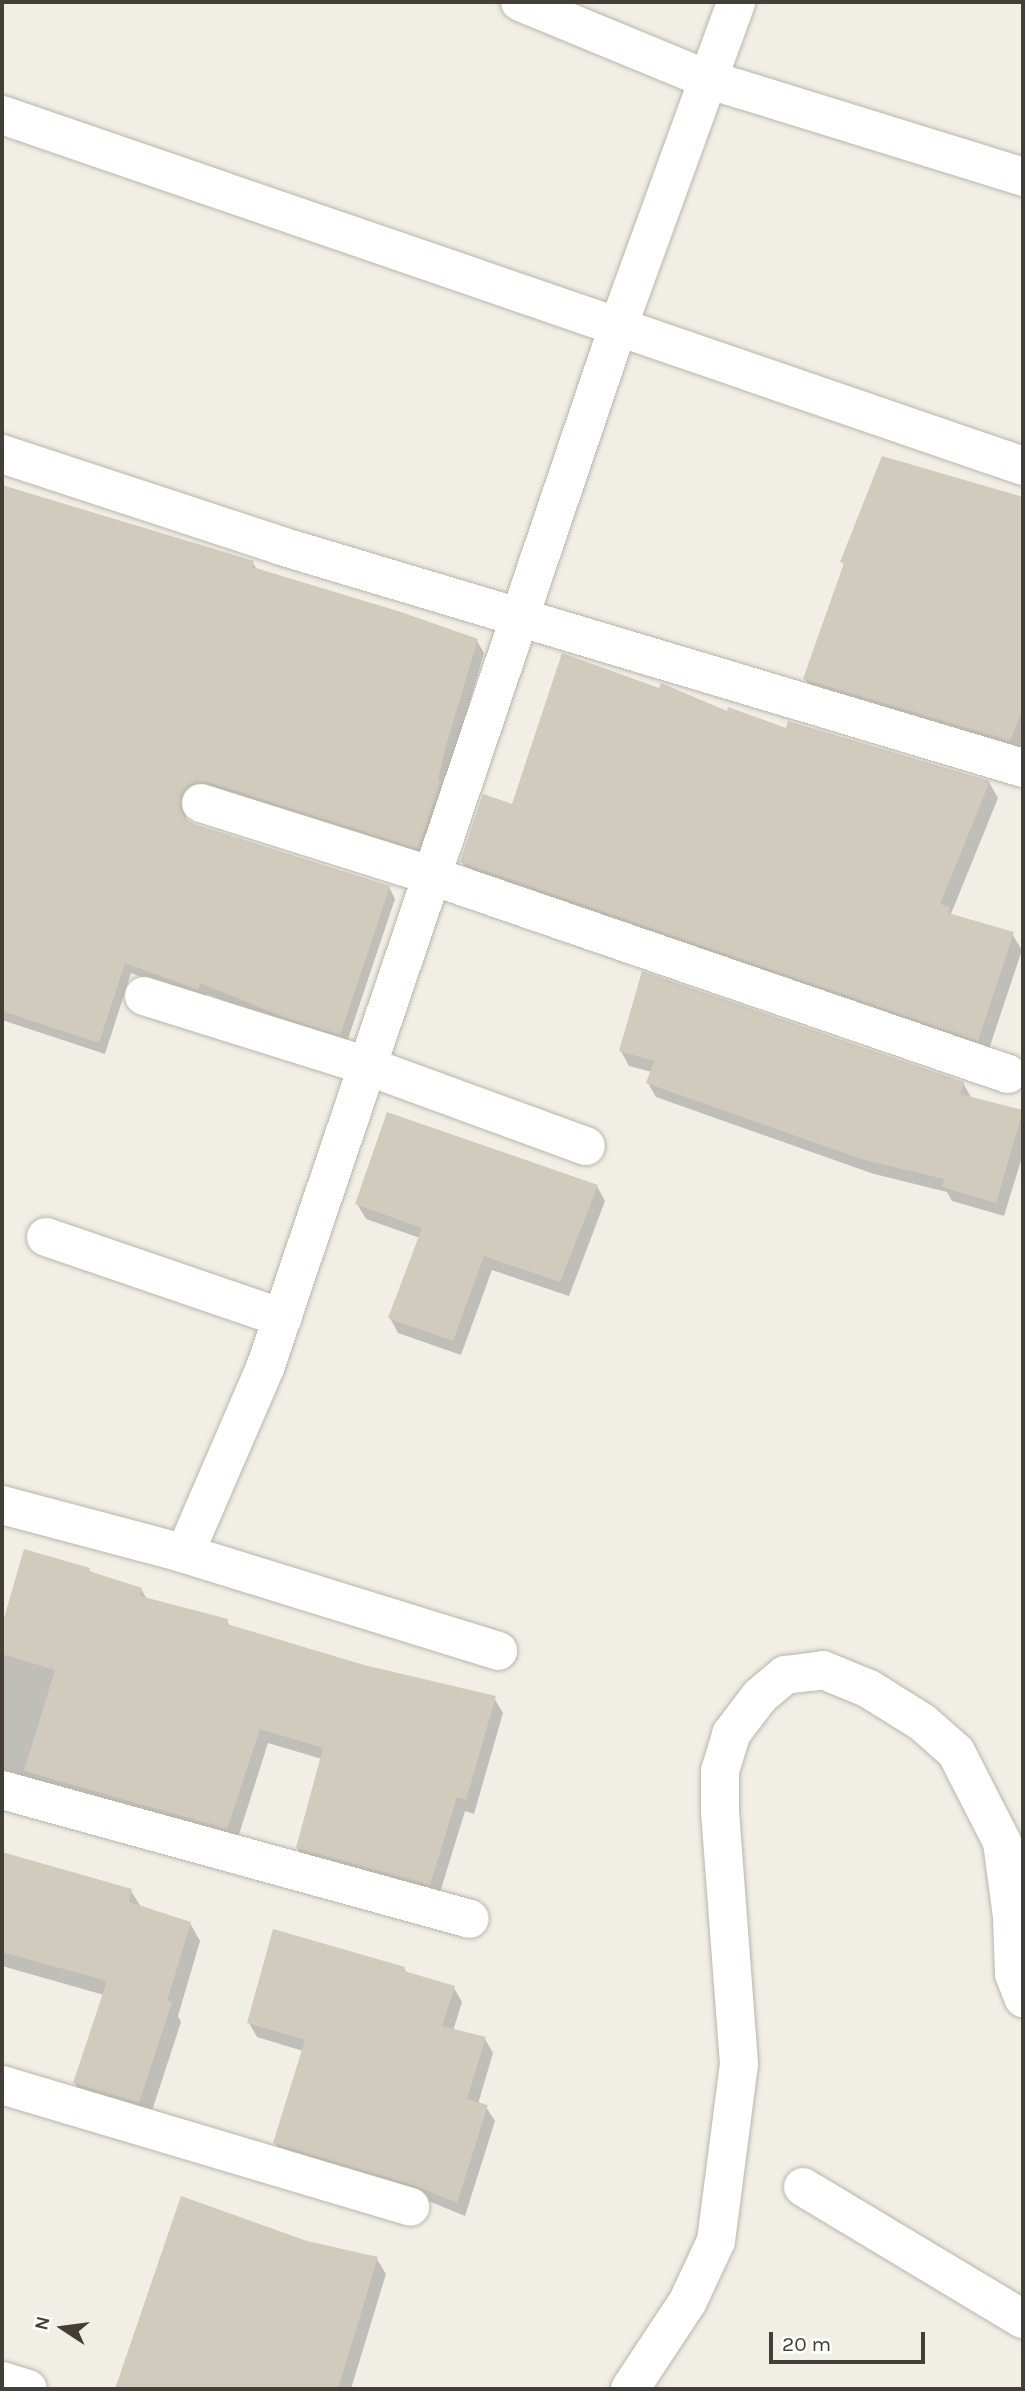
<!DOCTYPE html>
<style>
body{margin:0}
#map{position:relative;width:1025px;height:2391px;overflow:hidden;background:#f1eee6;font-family:Karla,sans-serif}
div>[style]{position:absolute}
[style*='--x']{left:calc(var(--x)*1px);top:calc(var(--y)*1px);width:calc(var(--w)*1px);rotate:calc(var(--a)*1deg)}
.shadow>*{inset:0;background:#0003}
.building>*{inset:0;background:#d1cbbd}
.roads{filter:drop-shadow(0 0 2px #bbb6aa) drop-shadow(0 0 2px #bbb6aa)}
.minor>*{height:38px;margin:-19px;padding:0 19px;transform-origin:19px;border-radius:19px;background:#fff}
span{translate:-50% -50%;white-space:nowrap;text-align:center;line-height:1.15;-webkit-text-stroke:7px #fff;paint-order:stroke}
.frame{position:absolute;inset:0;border:4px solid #433f36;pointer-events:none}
.north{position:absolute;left:28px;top:2293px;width:70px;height:70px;-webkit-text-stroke:5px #fff;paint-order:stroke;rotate:283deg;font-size:19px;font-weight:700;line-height:28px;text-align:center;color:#433f36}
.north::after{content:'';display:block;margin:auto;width:24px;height:32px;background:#433f36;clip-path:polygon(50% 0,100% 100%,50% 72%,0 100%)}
.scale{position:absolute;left:769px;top:2332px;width:156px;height:32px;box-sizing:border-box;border:4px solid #433f36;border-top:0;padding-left:9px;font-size:21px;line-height:24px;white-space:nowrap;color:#433f36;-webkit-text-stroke:5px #fff;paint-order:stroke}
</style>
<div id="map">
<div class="shadow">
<i style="clip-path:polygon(2px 487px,253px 563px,258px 571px,477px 641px,484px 653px,424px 859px,186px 808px,186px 820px,194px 825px,389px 887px,395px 899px,346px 1045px,291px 1028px,207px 994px,204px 1001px,131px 973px,105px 1054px,2px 1020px)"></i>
<i style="clip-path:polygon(1022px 505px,1023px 744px,1019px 756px,814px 694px,805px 679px,845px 566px,842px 562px)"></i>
<i style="clip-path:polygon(728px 714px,989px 782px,998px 798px,951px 914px,1012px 934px,1022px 950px,987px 1055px,471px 878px,462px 862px,513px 806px)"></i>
<i style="clip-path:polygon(621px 1051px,963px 1083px,972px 1099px,1023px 1112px,1023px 1154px,1004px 1216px,952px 1201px,947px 1192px,874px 1174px,656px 1097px,648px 1083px,652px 1072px,629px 1066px)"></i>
<i style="clip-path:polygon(597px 1186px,605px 1201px,569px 1296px,492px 1270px,461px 1355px,398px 1333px,390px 1318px,420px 1238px,366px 1219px,357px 1204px)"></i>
<i style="clip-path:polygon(26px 1552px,89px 1569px,91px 1573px,141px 1589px,147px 1599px,227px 1621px,231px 1628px,364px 1667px,494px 1698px,503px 1713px,474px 1814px,465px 1811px,438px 1899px,306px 1863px,297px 1848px,322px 1759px,268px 1743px,236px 1844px,2px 1776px,2px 1631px)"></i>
<i style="clip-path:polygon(5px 1855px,131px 1891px,141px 1907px,190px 1923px,200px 1941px,178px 2016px,181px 2022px,149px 2120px,85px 2101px,75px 2083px,104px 1995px,2px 1966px,2px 1867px)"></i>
<i style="clip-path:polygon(404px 1968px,407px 1974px,454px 1988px,462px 2002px,453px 2031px,485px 2039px,493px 2053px,478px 2104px,486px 2107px,495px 2121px,465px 2216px,426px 2200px,284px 2158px,275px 2143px,303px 2051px,257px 2037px,249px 2023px)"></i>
<i style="clip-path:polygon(182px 2198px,307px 2242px,377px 2259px,386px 2274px,351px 2389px,117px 2389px)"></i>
</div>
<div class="building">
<i style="clip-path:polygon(882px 456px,1023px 497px,1023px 708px,1010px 741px,803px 679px,844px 563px,840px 562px)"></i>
<i style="clip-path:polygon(2px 485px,254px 561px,252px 567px,401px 612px,478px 639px,445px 749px,438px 780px,441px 781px,418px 849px,208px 782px,196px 782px,187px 786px,180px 796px,180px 808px,185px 818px,194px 824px,390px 886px,340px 1035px,283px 1017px,201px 983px,198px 990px,125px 963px,99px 1043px,2px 1011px)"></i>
<i style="clip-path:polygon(562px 653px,659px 688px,661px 683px,727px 711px,728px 707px,786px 728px,788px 721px,990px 781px,940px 904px,950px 907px,948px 913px,1014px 932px,978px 1041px,460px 862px,483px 794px,512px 804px)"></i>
<i style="clip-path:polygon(642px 971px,964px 1082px,960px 1094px,1023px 1110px,996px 1203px,942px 1187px,944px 1179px,864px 1160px,646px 1083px,654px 1061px,619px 1051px)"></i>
<i style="clip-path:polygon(387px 1112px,598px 1185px,560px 1282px,484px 1256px,453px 1341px,388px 1318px,422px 1228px,355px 1204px)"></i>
<i style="clip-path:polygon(24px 1549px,90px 1568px,89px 1571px,142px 1588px,140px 1596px,228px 1619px,227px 1624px,364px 1665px,496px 1696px,466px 1800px,457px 1797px,430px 1885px,296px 1848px,323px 1748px,260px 1729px,227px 1829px,24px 1771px,55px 1670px,2px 1654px,2px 1625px)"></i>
<i style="clip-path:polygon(2px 1852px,132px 1889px,129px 1902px,191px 1922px,167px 2001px,172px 2002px,139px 2103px,73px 2083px,107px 1981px,2px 1952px)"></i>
<i style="clip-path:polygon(273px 1929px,405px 1967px,404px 1971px,455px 1986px,442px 2026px,486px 2037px,467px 2099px,488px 2105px,457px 2203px,416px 2186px,273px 2143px,305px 2040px,247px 2023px)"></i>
<i style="clip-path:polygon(181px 2196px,307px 2241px,378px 2257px,338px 2389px,115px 2389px)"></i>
</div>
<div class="roads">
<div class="minor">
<i style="--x:520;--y:2;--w:202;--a:22.4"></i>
<i style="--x:707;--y:79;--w:331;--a:17.2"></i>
<i style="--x:2;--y:115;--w:1080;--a:18.97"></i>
<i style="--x:2;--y:454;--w:294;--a:18.2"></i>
<i style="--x:281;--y:546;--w:774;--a:16.66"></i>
<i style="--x:201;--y:803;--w:242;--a:17.5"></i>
<i style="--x:432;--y:876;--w:609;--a:18.97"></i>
<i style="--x:144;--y:996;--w:234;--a:17.4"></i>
<i style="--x:367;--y:1066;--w:233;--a:20.1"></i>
<i style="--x:46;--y:1237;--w:250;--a:18.9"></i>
<i style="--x:2;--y:1505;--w:186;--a:14.9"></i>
<i style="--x:182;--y:1553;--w:331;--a:17.2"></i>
<i style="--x:182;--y:1553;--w:9;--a:-49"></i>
<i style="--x:188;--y:1546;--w:194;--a:-66.6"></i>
<i style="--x:265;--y:1368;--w:1099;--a:-71.27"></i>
<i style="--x:618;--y:327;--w:346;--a:-70"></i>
<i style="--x:2;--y:1790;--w:485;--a:15.4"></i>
<i style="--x:2;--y:2085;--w:426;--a:16.6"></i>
<i style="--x:803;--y:2187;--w:257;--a:31"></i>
<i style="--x:2;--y:2381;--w:27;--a:17"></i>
<i style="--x:630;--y:2389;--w:105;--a:-56.6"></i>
<i style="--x:688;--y:2301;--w:66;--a:-65"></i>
<i style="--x:716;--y:2241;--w:178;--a:-82.6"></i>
<i style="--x:739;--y:2064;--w:253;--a:-94.3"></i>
<i style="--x:720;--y:1812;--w:41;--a:-90"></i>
<i style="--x:720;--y:1771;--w:39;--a:-73"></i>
<i style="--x:731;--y:1734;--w:48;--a:-52.7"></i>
<i style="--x:760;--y:1696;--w:33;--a:-40"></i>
<i style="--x:785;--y:1675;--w:38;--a:-7"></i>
<i style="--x:823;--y:1670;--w:50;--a:22.4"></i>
<i style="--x:869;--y:1689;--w:62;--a:31.9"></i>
<i style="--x:922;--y:1722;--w:45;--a:41.4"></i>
<i style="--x:956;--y:1752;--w:101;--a:62.9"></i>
<i style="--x:1002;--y:1842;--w:76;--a:82.4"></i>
<i style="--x:1012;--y:1917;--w:57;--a:88"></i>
<i style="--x:1014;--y:1974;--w:26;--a:69"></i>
</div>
</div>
<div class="frame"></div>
<div class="north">N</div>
<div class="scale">20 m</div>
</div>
